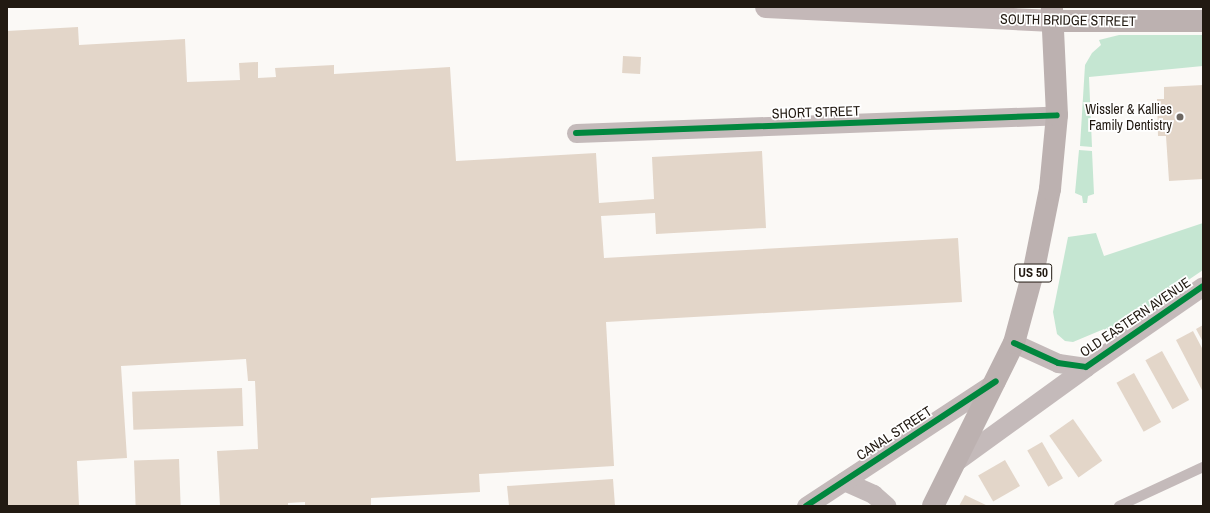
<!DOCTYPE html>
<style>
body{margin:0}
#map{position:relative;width:1210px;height:513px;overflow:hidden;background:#fbf9f6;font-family:"Archivo Narrow",sans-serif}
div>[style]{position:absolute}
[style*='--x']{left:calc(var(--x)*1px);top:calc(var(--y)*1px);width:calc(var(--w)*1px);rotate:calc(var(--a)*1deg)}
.green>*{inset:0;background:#c5e6d2}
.building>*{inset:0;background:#e3d6c9;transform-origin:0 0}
.service>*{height:10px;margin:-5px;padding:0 5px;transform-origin:5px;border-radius:5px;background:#c4baba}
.minor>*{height:19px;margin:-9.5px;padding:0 9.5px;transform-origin:9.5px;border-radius:9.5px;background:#c4baba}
.secondary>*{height:22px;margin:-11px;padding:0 11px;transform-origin:11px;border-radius:11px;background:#c4b8b8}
.primary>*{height:22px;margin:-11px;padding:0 11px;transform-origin:11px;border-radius:11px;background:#bcb1b0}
.cycleway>*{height:6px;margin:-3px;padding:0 3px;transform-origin:3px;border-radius:3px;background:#00873e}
.dots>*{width:11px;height:11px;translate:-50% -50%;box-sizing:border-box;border:2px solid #fff;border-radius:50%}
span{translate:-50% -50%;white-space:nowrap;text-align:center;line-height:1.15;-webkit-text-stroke:3.5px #fff;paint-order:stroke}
.shield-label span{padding:1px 3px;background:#fff;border:1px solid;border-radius:3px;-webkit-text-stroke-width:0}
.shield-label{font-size:13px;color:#221a12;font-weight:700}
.street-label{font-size:14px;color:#221a12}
.poi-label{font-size:14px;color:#221a12}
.right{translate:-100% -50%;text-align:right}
.frame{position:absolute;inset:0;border:8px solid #221a12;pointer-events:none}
</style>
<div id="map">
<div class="green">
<i style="clip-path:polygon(1119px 35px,1203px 35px,1203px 66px,1089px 77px,1092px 147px,1080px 146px,1085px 65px,1092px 53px,1101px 45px,1099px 40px)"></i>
<i style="clip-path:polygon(1079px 150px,1092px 151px,1094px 194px,1088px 196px,1087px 203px,1083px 203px,1082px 196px,1075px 193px)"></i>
<i style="clip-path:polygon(1203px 223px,1203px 270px,1109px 334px,1104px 329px,1073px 342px,1065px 341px,1057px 334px,1053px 312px,1068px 237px,1096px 233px,1104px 256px)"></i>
</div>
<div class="building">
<i style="clip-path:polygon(78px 27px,79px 45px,185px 39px,187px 82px,240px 80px,239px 63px,258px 62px,258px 78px,276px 77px,275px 68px,334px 65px,334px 74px,450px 67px,456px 161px,596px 153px,599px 203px,654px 199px,652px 157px,762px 151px,766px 228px,656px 234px,655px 213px,601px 216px,604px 258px,958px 238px,962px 302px,606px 322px,614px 466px,479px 474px,480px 492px,371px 498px,371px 506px,305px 506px,305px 502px,288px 503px,288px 506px,220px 506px,217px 451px,258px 449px,255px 381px,248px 381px,246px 359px,121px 366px,127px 458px,77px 461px,79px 506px,7px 506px,7px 31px)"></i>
<i style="left:623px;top:56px;width:18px;height:17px;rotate:3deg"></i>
<i style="clip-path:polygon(1203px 85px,1203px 179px,1169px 181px,1166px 136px,1158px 136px,1157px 99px,1164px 99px,1164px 87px)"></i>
<i style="clip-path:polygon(1203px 325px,1203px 342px,1196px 329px)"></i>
<i style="clip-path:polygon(1193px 331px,1203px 350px,1203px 392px,1176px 340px)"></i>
<i style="left:1162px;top:351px;width:56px;height:19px;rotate:61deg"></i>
<i style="left:1134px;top:373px;width:56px;height:20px;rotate:61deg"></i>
<i style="left:242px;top:388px;width:38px;height:110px;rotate:88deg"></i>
<i style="left:1073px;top:419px;width:51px;height:29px;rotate:55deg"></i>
<i style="left:1042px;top:442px;width:42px;height:17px;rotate:60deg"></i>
<i style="left:179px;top:459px;width:47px;height:45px;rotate:88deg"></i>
<i style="left:1005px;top:460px;width:30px;height:31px;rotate:60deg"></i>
<i style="clip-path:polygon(613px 479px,615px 506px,509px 506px,507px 486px)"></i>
<i style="clip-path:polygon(965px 495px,988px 506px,959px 506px)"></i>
</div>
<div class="service">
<i style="--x:1119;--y:506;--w:93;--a:-24.9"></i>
</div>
<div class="minor">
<i style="--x:576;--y:133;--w:481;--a:-2.1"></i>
<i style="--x:1014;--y:343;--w:48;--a:24.4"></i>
<i style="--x:1058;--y:363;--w:28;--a:8"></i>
<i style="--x:1086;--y:367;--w:142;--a:-34.7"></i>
<i style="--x:955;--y:462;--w:162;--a:-35.9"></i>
<i style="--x:844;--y:481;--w:32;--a:24"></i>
<i style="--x:873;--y:494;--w:18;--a:41"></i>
<i style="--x:806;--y:506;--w:227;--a:-33.3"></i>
</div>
<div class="secondary">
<i style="--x:766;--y:7;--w:287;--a:2.8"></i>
</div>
<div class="primary">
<i style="--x:1053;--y:21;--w:150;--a:0"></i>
<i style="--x:933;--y:506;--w:182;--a:-63.6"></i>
<i style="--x:1014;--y:343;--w:77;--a:-74.9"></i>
<i style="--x:1034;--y:269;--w:82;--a:-78.7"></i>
<i style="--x:1050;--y:189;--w:74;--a:-84.6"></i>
<i style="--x:1057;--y:115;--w:108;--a:-92.7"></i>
</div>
<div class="cycleway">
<i style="--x:576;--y:133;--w:481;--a:-2.1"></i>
<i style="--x:1014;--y:343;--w:48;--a:24.4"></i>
<i style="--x:1058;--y:363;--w:28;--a:8"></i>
<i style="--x:1086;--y:367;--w:142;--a:-34.7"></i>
<i style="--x:806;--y:506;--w:227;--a:-33.3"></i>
</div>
<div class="dots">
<i style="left:1180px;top:117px;background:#6e6862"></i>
</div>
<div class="shield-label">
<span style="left:1033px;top:273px">US 50</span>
</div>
<div class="street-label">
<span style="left:1068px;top:20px;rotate:1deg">SOUTH BRIDGE STREET</span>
<span style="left:816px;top:112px;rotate:-2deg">SHORT STREET</span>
<span style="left:1135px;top:317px;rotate:-34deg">OLD EASTERN AVENUE</span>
<span style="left:894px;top:433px;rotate:-33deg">CANAL STREET</span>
</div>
<div class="poi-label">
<span class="right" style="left:1172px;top:117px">Wissler &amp; Kallies<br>Family Dentistry</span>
</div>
<div class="frame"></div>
</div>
